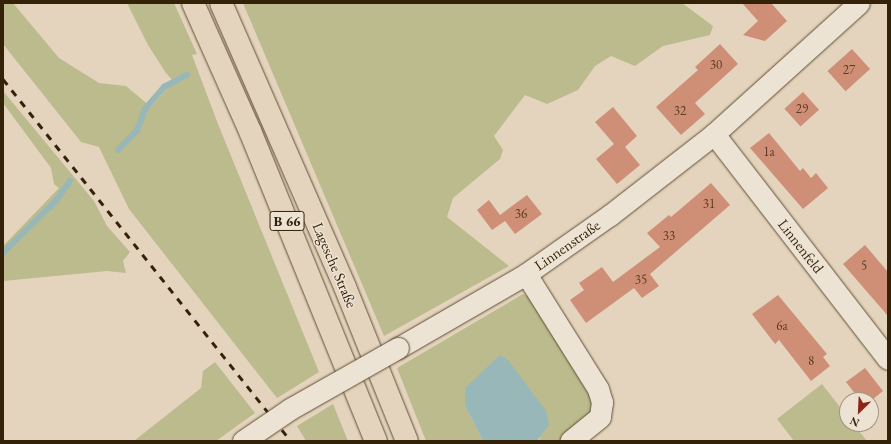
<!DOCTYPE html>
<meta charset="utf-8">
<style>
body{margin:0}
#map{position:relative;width:891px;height:444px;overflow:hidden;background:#e4d4bd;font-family:"EB Garamond",serif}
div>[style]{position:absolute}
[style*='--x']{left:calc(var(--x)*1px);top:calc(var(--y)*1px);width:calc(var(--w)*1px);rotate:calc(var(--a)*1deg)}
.green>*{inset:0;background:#bbbb8d}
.water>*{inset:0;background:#97b7b8}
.stream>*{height:5.5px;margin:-2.75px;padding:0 2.75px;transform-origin:2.75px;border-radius:2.75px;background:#97b7b8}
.building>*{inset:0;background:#cf8e76;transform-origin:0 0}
.roads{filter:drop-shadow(0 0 1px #5f4e34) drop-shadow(0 0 1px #5f4e34)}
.minor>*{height:21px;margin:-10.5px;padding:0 10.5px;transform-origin:10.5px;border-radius:10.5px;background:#ede3d4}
.highway>*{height:22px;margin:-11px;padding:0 11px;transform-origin:11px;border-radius:11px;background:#e4d4bd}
.rail>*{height:3px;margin-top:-1.5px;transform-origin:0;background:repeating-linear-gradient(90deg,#332207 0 7px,transparent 0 14px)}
.bridges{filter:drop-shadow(0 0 1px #5f4e34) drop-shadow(0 0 1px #5f4e34)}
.minor-bridge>*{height:21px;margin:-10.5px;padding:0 10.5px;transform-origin:10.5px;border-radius:10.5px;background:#ede3d4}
span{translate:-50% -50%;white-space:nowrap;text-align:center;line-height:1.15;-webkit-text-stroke:3px #ede3d4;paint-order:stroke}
.number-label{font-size:13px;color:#5a3d23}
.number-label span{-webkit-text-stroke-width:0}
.shield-label span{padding:1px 3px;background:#ede3d4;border:1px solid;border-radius:3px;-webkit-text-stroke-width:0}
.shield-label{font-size:14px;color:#332207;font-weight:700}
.street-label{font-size:15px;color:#332207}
.frame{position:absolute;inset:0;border:4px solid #332207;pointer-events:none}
.north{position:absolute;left:839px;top:392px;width:40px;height:40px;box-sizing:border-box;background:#ede3d4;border:1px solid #a39682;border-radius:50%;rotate:204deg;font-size:11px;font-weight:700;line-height:16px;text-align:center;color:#332207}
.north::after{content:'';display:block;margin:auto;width:14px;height:18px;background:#8f2418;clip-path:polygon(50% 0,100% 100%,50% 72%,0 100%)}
</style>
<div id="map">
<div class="green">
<i style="clip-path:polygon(3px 3px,13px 3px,59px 58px,99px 83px,126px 86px,151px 107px,173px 81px,166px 73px,148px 45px,127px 3px,174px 3px,197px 54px,192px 55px,218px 124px,319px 372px,277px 398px,129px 209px,99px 147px,81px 142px,3px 44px)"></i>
<i style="clip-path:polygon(243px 3px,682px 3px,713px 26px,710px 35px,663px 46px,635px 66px,611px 56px,595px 66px,578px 90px,547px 104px,525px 95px,494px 136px,503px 150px,500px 159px,453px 198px,447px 217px,509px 266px,384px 336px)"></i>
<i style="clip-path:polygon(3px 91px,94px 201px,107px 226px,130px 252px,123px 261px,126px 273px,107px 271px,3px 281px,3px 246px,59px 188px,54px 184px,51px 168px,3px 103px)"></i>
<i style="clip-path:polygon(523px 294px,534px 300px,595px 395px,596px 409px,561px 441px,537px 441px,541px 438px,465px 406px,483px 441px,426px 441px,397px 368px)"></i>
<i style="clip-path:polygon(215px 362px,255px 413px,216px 441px,134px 441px,201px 388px,203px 371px)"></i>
<i style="clip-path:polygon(822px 384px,847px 416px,847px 424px,853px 424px,867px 441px,794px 441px,777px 419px)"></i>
<i style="clip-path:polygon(333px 404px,348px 441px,306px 441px,297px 426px)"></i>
</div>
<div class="water">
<i style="clip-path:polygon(500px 355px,508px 360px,546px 411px,549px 425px,537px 441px,483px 441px,465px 406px,465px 388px)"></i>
</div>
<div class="stream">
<i style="--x:118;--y:150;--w:27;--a:-45"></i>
<i style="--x:137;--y:131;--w:23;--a:-70"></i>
<i style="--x:145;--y:109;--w:29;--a:-49"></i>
<i style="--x:164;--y:87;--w:26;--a:-28"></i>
<i style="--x:3;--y:253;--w:74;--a:-44.5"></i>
<i style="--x:56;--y:201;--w:24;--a:-55"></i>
</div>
<div class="building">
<i style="clip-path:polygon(742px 3px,771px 3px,787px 21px,765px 41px,743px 35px,758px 21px)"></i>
<i style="clip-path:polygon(720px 44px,738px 64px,695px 103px,705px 114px,681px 135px,656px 107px,698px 70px,695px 67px)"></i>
<i style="left:852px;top:49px;width:27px;height:33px;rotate:48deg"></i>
<i style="left:803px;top:92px;width:24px;height:25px;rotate:48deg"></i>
<i style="clip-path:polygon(613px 107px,637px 136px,625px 147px,640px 165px,617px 184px,596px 159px,614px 144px,595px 122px)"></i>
<i style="clip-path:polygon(769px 133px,800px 171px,803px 168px,811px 178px,816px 173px,828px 188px,803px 209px,750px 148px)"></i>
<i style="clip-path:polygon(711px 183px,730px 205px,650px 274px,659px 286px,642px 298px,634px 288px,586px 323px,570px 300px,584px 290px,579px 283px,602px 267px,613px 282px,660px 247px,647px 233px,669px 215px,671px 217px)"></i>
<i style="clip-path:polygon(527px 195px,542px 214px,515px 234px,505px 221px,492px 230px,477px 210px,489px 200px,500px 215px)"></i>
<i style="clip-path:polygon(865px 245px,888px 272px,888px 316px,843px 264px)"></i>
<i style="clip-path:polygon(778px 295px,827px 354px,823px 357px,830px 366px,811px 381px,779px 340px,775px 344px,752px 314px)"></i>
<i style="clip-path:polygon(865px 368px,883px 391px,872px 400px,860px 400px,846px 382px)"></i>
</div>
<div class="roads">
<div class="minor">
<i style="--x:714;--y:134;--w:284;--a:52.3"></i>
<i style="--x:526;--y:274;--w:136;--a:57.9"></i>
<i style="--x:598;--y:389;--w:14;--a:73"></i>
<i style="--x:602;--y:402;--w:15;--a:98"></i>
<i style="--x:600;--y:417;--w:38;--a:141"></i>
<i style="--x:398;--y:348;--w:148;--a:-30"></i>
<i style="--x:526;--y:274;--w:103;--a:-35.1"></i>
<i style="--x:610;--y:215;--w:132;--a:-37.9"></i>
<i style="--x:714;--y:134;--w:195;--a:-42.1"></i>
</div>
<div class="highway">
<i style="--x:193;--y:3;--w:140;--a:66"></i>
<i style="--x:250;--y:131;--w:335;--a:67.9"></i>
<i style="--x:221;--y:3;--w:310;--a:66.4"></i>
<i style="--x:345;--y:287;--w:166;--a:68.1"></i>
</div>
</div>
<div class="rail">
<i style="--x:3;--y:79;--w:463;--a:51.5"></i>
</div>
<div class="bridges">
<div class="minor-bridge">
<i style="--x:243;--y:441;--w:57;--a:-34.2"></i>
<i style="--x:290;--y:409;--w:124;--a:-29.5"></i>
</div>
</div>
<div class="number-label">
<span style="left:716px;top:65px">30</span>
<span style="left:849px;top:70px">27</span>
<span style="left:802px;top:109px">29</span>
<span style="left:680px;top:111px">32</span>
<span style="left:769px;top:152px">1a</span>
<span style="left:709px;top:204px">31</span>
<span style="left:521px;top:214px">36</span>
<span style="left:669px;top:236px">33</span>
<span style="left:864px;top:266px">5</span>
<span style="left:641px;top:280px">35</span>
<span style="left:782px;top:326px">6a</span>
<span style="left:811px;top:361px">8</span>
</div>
<div class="shield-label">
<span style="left:287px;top:221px">B 66</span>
</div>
<div class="street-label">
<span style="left:567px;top:245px;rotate:-35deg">Linnenstraße</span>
<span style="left:801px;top:246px;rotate:52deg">Linnenfeld</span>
<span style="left:335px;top:265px;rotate:67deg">Lagesche Straße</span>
</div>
<div class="frame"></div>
<div class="north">N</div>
</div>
